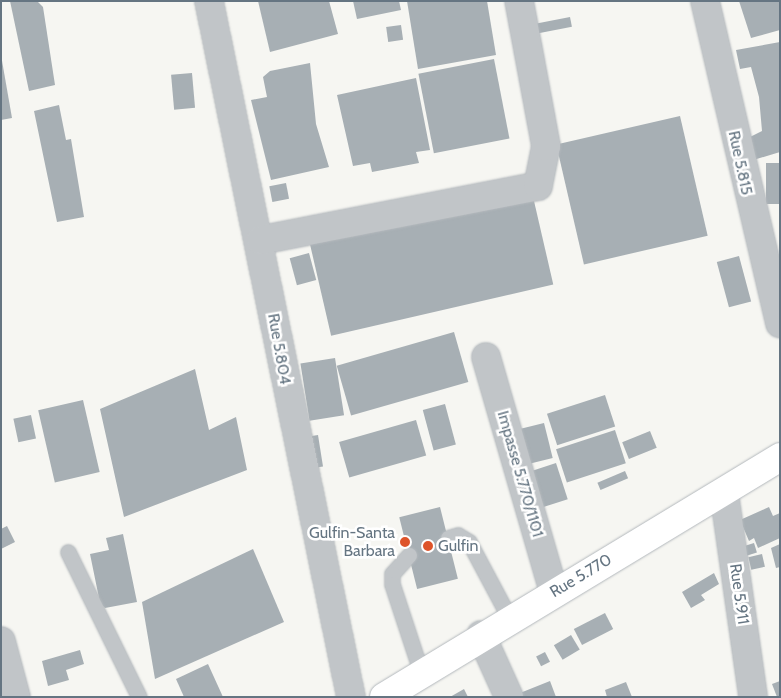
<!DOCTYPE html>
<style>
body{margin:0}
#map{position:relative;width:781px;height:698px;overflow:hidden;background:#f6f6f2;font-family:Cabin,sans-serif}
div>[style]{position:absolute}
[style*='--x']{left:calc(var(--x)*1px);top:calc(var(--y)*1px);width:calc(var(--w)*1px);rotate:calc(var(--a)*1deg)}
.building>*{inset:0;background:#a7afb4;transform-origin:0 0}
.roads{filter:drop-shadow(0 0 1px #b3b8bc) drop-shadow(0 0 1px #b3b8bc)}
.service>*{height:15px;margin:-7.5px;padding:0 7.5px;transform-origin:7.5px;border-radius:7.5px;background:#c1c5c8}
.minor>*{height:28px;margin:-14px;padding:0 14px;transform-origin:14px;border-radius:14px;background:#c1c5c8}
.secondary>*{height:28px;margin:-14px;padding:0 14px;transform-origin:14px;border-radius:14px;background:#fff}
.dots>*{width:14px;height:14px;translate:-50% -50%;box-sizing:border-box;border:2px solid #fff;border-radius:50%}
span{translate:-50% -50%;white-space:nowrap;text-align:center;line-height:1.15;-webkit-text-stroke:5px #fff;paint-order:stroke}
.street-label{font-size:16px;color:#657582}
.poi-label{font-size:16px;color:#657582}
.right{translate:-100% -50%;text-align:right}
.left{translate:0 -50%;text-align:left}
.frame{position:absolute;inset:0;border:2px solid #657582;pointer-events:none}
</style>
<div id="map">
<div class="building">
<i style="clip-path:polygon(10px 1px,37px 1px,43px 7px,55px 85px,29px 91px)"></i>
<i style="clip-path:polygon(258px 1px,329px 1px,338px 34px,270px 52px)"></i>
<i style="clip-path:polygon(353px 1px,399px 1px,401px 10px,357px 19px)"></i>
<i style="clip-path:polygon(407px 1px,487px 1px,496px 55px,418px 69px)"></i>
<i style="clip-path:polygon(739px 1px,780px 1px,780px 30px,751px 38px)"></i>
<i style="left:570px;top:17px;width:10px;height:34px;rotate:79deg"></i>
<i style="left:401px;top:25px;width:15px;height:15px;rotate:82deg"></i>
<i style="clip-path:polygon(780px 42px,780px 152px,750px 161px,746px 139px,762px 131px,759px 97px,751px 67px,740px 69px,736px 50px)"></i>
<i style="clip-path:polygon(1px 55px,12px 118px,1px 120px)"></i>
<i style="left:494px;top:59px;width:81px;height:77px;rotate:79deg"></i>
<i style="clip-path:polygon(310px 63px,316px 124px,329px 167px,271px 180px,251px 100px,267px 97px,263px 77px,270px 71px)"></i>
<i style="left:192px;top:73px;width:35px;height:21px;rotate:85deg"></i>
<i style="clip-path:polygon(416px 78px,430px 150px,416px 152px,419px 163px,372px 172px,370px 163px,353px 166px,337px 95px)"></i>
<i style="clip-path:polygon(59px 105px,66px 140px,71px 139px,84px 217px,57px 222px,34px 111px)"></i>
<i style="left:680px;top:116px;width:123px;height:127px;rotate:77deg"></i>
<i style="left:766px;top:163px;width:14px;height:41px"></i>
<i style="left:286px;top:183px;width:16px;height:17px;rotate:79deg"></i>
<i style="left:531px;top:188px;width:99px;height:228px;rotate:77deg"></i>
<i style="left:309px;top:253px;width:28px;height:20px;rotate:75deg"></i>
<i style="left:739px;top:256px;width:47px;height:23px;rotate:75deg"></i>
<i style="left:454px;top:332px;width:52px;height:122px;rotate:74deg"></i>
<i style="left:335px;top:358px;width:58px;height:35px;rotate:81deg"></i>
<i style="clip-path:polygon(195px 369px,209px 430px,236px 417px,247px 470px,124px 517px,100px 409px)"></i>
<i style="left:605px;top:395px;width:33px;height:61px;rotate:72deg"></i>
<i style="left:83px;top:400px;width:74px;height:46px;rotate:77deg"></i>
<i style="left:445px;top:404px;width:42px;height:23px;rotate:75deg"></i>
<i style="left:31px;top:415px;width:24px;height:18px;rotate:78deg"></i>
<i style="left:416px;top:420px;width:37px;height:80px;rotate:74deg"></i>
<i style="left:544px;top:423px;width:36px;height:25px;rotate:76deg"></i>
<i style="left:615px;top:430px;width:35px;height:62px;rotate:72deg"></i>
<i style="left:650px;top:431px;width:18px;height:30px;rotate:68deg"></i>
<i style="left:318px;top:435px;width:32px;height:11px;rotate:81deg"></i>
<i style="left:556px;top:463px;width:38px;height:28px;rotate:72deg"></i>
<i style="left:625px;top:471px;width:8px;height:30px;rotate:67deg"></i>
<i style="left:440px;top:507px;width:74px;height:42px;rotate:76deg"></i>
<i style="clip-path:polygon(769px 507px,773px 516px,780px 513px,780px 538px,758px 548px,754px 538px,749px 541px,740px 520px)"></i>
<i style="clip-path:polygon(7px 526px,15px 542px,1px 549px,1px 529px)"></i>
<i style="clip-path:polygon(123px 534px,137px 602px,105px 608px,100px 603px,90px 554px,109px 550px,106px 538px)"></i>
<i style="left:754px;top:543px;width:10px;height:21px;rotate:73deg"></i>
<i style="clip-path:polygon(780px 544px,780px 567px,776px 568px,771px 548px)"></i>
<i style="clip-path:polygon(253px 549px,284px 622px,155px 679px,142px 602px)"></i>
<i style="left:762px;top:554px;width:13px;height:14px;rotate:77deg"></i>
<i style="clip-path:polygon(714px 573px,719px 584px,701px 595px,705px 600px,691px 608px,682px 592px)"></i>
<i style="left:605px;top:613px;width:18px;height:35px;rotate:63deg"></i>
<i style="left:571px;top:635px;width:17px;height:20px;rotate:59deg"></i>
<i style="clip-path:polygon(80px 650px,84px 664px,66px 670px,69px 680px,48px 686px,42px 661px)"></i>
<i style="left:545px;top:652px;width:11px;height:10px;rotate:63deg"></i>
<i style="clip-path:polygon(208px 664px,223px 697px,184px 697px,176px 679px)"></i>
<i style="clip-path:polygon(550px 681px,556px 697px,522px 697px,520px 693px)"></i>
<i style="clip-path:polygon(780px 681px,780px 697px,777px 697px,772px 684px)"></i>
<i style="clip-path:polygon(626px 682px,632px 697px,607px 697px,605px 690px)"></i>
<i style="clip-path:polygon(464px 689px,468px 697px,450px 697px)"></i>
</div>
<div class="roads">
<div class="service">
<i style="--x:448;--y:538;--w:10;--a:-17"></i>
<i style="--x:458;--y:535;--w:13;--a:32"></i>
<i style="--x:469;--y:542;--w:87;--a:62"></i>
<i style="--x:68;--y:552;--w:161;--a:63.9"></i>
<i style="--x:409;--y:555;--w:25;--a:132"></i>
<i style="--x:392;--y:574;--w:10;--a:90"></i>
<i style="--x:392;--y:584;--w:93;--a:71.8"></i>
</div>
<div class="minor">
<i style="--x:209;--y:1;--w:710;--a:78.47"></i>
<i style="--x:705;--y:1;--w:331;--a:76.9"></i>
<i style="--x:261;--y:240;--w:282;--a:-11"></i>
<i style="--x:538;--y:186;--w:41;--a:-78.7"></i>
<i style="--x:546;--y:146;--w:147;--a:-100.5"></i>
<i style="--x:486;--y:357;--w:245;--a:73.9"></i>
<i style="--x:724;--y:492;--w:207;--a:81.9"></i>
<i style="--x:481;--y:635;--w:68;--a:65.7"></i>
<i style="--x:1;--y:641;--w:58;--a:75"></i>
</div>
<div class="secondary">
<i style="--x:384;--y:697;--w:463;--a:-31.2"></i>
</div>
</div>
<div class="dots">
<i style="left:405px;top:542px;background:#de542a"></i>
<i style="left:428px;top:546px;background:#de542a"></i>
</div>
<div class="street-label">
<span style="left:740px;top:163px;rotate:78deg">Rue 5.815</span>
<span style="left:279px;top:349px;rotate:80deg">Rue 5.804</span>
<span style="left:520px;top:474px;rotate:74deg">Impasse 5.770/1101</span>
<span style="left:581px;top:576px;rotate:-31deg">Rue 5.770</span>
<span style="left:739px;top:594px;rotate:82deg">Rue 5.911</span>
</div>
<div class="poi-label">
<span class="right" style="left:395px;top:542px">Gulfin-Santa<br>Barbara</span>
<span class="left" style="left:438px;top:546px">Gulfin</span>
</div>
<div class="frame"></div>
</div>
